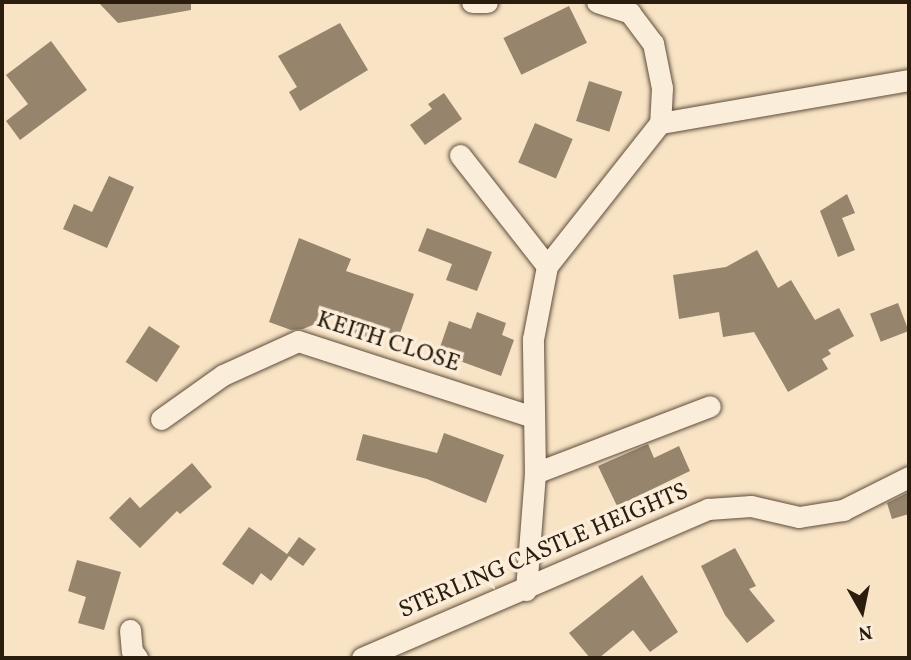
<!DOCTYPE html>
<style>
body{margin:0}
#map{position:relative;width:911px;height:660px;overflow:hidden;background:#f8e3c4;font-family:Vollkorn,serif}
div>[style]{position:absolute}
[style*='--x']{left:calc(var(--x)*1px);top:calc(var(--y)*1px);width:calc(var(--w)*1px);rotate:calc(var(--a)*1deg)}
.building>*{inset:0;background:#96846c;transform-origin:0 0}
.roads{filter:drop-shadow(0 0 2px #5e4e3b) drop-shadow(0 0 2px #5e4e3b)}
.minor>*{height:21px;margin:-10.5px;padding:0 10.5px;transform-origin:10.5px;border-radius:10.5px;background:#faedd9}
span{translate:-50% -50%;white-space:nowrap;text-align:center;line-height:1.15;-webkit-text-stroke:7px #faedd9;paint-order:stroke}
.street-label{font-size:24px;color:#2b1d0d}
.frame{position:absolute;inset:0;border:4px solid #2b1d0d;pointer-events:none}
.north{position:absolute;left:827px;top:576px;width:70px;height:70px;-webkit-text-stroke:5px #faedd9;paint-order:stroke;rotate:171deg;font-size:19px;font-weight:700;line-height:28px;text-align:center;color:#2b1d0d}
.north::after{content:'';display:block;margin:auto;width:24px;height:32px;background:#2b1d0d;clip-path:polygon(50% 0,100% 100%,50% 72%,0 100%)}
</style>
<div id="map">
<div class="building">
<i style="clip-path:polygon(98px 2px,191px 2px,191px 10px,118px 23px)"></i>
<i style="left:569px;top:6px;width:41px;height:73px;rotate:64deg"></i>
<i style="clip-path:polygon(340px 23px,368px 70px,300px 111px,289px 92px,297px 87px,278px 56px)"></i>
<i style="clip-path:polygon(51px 41px,87px 90px,20px 140px,6px 121px,28px 104px,6px 75px)"></i>
<i style="left:589px;top:81px;width:35px;height:42px;rotate:18deg"></i>
<i style="clip-path:polygon(444px 93px,462px 119px,425px 145px,410px 125px,432px 109px,428px 104px)"></i>
<i style="left:535px;top:123px;width:41px;height:43px;rotate:23deg"></i>
<i style="clip-path:polygon(109px 176px,134px 187px,107px 248px,63px 229px,74px 204px,92px 212px)"></i>
<i style="clip-path:polygon(847px 194px,855px 213px,842px 218px,855px 250px,838px 257px,820px 211px)"></i>
<i style="clip-path:polygon(427px 228px,492px 252px,477px 291px,446px 280px,452px 264px,418px 251px)"></i>
<i style="clip-path:polygon(299px 238px,351px 259px,346px 271px,414px 294px,399px 336px,371px 327px,366px 343px,337px 333px,344px 312px,303px 329px,291px 330px,269px 322px)"></i>
<i style="clip-path:polygon(757px 250px,778px 288px,791px 280px,815px 320px,839px 308px,854px 336px,828px 350px,831px 354px,822px 359px,828px 369px,788px 392px,754px 332px,723px 337px,719px 312px,679px 319px,673px 275px,726px 267px)"></i>
<i style="left:898px;top:303px;width:30px;height:30px;rotate:69deg"></i>
<i style="clip-path:polygon(477px 312px,506px 323px,502px 335px,514px 340px,501px 376px,438px 353px,449px 321px,471px 329px)"></i>
<i style="left:149px;top:326px;width:37px;height:43px;rotate:33deg"></i>
<i style="clip-path:polygon(444px 433px,504px 455px,486px 503px,427px 479px,356px 460px,363px 434px,437px 453px)"></i>
<i style="clip-path:polygon(648px 444px,654px 458px,679px 446px,690px 471px,617px 506px,598px 466px)"></i>
<i style="clip-path:polygon(192px 463px,212px 487px,180px 514px,177px 511px,140px 548px,109px 518px,130px 497px,140px 508px)"></i>
<i style="clip-path:polygon(909px 492px,909px 514px,892px 519px,887px 503px)"></i>
<i style="clip-path:polygon(249px 527px,287px 554px,299px 537px,316px 549px,303px 566px,289px 556px,271px 581px,261px 573px,253px 585px,222px 564px)"></i>
<i style="clip-path:polygon(735px 548px,756px 586px,749px 589px,775px 621px,747px 643px,725px 615px,701px 566px)"></i>
<i style="clip-path:polygon(77px 560px,121px 572px,104px 630px,78px 623px,86px 597px,68px 591px)"></i>
<i style="clip-path:polygon(642px 575px,678px 632px,650px 652px,633px 630px,599px 658px,590px 658px,569px 633px)"></i>
</div>
<div class="roads">
<div class="minor">
<i style="--x:472;--y:2;--w:15;--a:0"></i>
<i style="--x:597;--y:2;--w:35;--a:18"></i>
<i style="--x:630;--y:13;--w:38;--a:53"></i>
<i style="--x:653;--y:43;--w:46;--a:78.7"></i>
<i style="--x:662;--y:88;--w:35;--a:93"></i>
<i style="--x:460;--y:155;--w:141;--a:51.9"></i>
<i style="--x:161;--y:419;--w:76;--a:-35.4"></i>
<i style="--x:223;--y:375;--w:82;--a:-24.4"></i>
<i style="--x:298;--y:341;--w:247;--a:17.9"></i>
<i style="--x:535;--y:473;--w:187;--a:-20.9"></i>
<i style="--x:526;--y:590;--w:117;--a:-85.6"></i>
<i style="--x:535;--y:473;--w:134;--a:-90.9"></i>
<i style="--x:533;--y:339;--w:74;--a:-79.1"></i>
<i style="--x:547;--y:266;--w:182;--a:-51.7"></i>
<i style="--x:660;--y:123;--w:253;--a:-9.8"></i>
<i style="--x:130;--y:630;--w:21;--a:85"></i>
<i style="--x:132;--y:651;--w:9;--a:54"></i>
<i style="--x:362;--y:658;--w:377;--a:-23.3"></i>
<i style="--x:708;--y:509;--w:43;--a:-4"></i>
<i style="--x:751;--y:506;--w:49;--a:12.9"></i>
<i style="--x:799;--y:517;--w:45;--a:-9"></i>
<i style="--x:843;--y:510;--w:74;--a:-26.6"></i>
</div>
</div>
<div class="street-label">
<span style="left:388px;top:343px;rotate:18deg">KEITH CLOSE</span>
<span style="left:544px;top:552px;rotate:-23deg">STERLING CASTLE HEIGHTS</span>
</div>
<div class="frame"></div>
<div class="north">N</div>
</div>
